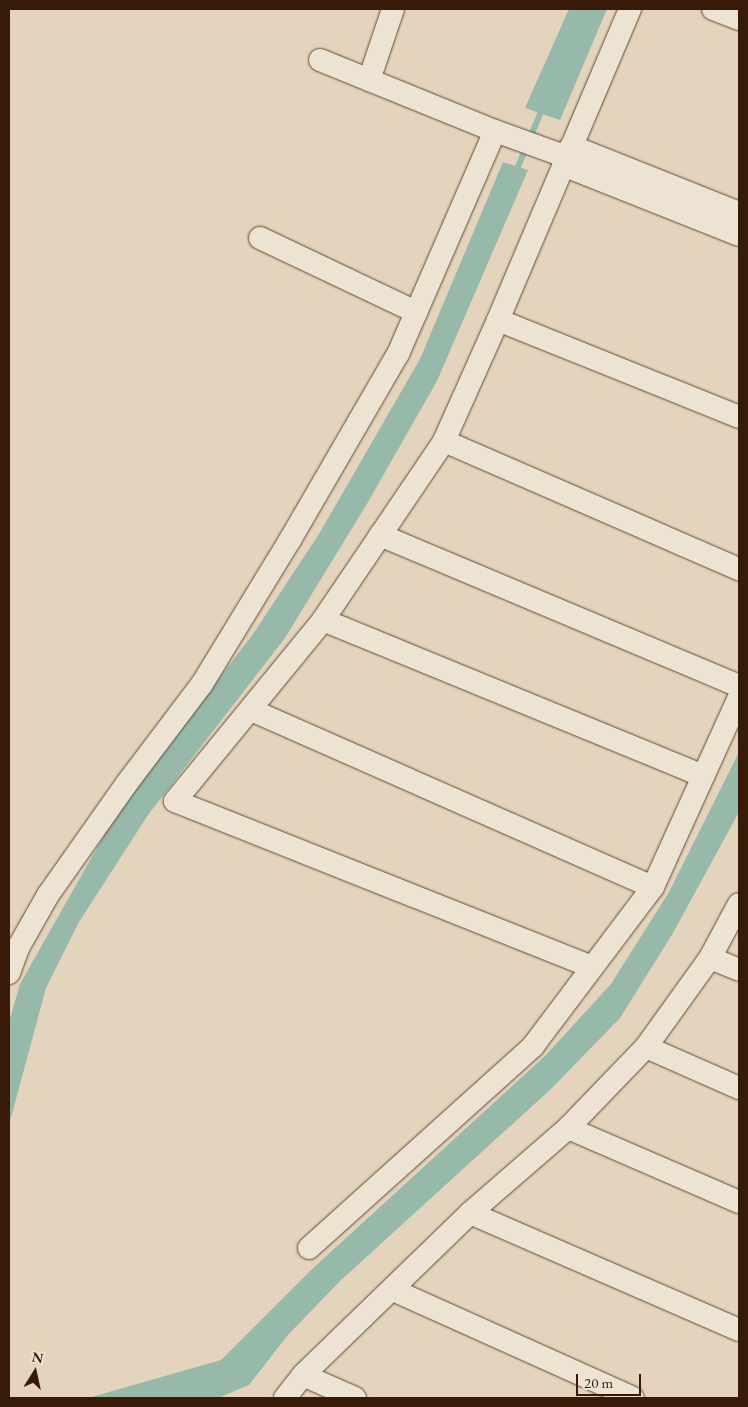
<!DOCTYPE html>
<style>
body{margin:0}
#map{position:relative;width:748px;height:1407px;overflow:hidden;background:#e3d4bb;font-family:"EB Garamond",serif}
div>[style]{position:absolute}
[style*='--x']{left:calc(var(--x)*1px);top:calc(var(--y)*1px);width:calc(var(--w)*1px);rotate:calc(var(--a)*1deg)}
.water>*{inset:0;background:#96b9aa}
.stream>*{height:6px;margin:-3px;padding:0 3px;transform-origin:3px;border-radius:3px;background:#96b9aa}
.roads{filter:drop-shadow(0 0 1px #624835) drop-shadow(0 0 1px #624835)}
.minor>*{height:22px;margin:-11px;padding:0 11px;transform-origin:11px;border-radius:11px;background:#ede3d3}
span{translate:-50% -50%;white-space:nowrap;text-align:center;line-height:1.15;-webkit-text-stroke:4px #ede3d3;paint-order:stroke}
.frame{position:absolute;inset:0;border:10px solid #371a08;pointer-events:none}
.north{position:absolute;left:10px;top:1347px;width:50px;height:50px;-webkit-text-stroke:4px #ede3d3;paint-order:stroke;rotate:10deg;font-size:14px;font-weight:700;line-height:20px;text-align:center;color:#371a08}
.north::after{content:'';display:block;margin:auto;width:18px;height:22px;background:#371a08;clip-path:polygon(50% 0,100% 100%,50% 72%,0 100%)}
.scale{position:absolute;left:576px;top:1374px;width:65px;height:22px;box-sizing:border-box;border:2px solid #371a08;border-top:0;padding-left:6px;font-size:15px;line-height:18px;white-space:nowrap;color:#371a08;-webkit-text-stroke:4px #ede3d3;paint-order:stroke}
</style>
<div id="map">
<div class="water">
<i style="clip-path:polygon(569px 9px,607px 9px,560px 120px,525px 108px)"></i>
<i style="clip-path:polygon(503px 162px,528px 170px,437px 381px,368px 502px,285px 638px,148px 815px,79px 922px,46px 988px,9px 1125px,9px 1022px,20px 984px,119px 809px,253px 634px,319px 534px,420px 359px)"></i>
<i style="clip-path:polygon(739px 752px,739px 812px,673px 933px,620px 1018px,551px 1089px,340px 1281px,287px 1336px,249px 1385px,218px 1398px,88px 1398px,221px 1360px,311px 1270px,545px 1056px,611px 984px,669px 892px)"></i>
</div>
<div class="stream">
<i style="--x:515;--y:174;--w:73;--a:-67.3"></i>
</div>
<div class="roads">
<div class="minor">
<i style="--x:713;--y:9;--w:28;--a:21"></i>
<i style="--x:320;--y:60;--w:189;--a:22.1"></i>
<i style="--x:495;--y:131;--w:77;--a:19.9"></i>
<i style="--x:369;--y:80;--w:75;--a:-71.3"></i>
<i style="--x:571;--y:146;--w:181;--a:21.7"></i>
<i style="--x:563;--y:165;--w:189;--a:21.7"></i>
<i style="--x:260;--y:238;--w:173;--a:25.4"></i>
<i style="--x:498;--y:320;--w:260;--a:21.9"></i>
<i style="--x:444;--y:441;--w:322;--a:23.5"></i>
<i style="--x:380;--y:535;--w:389;--a:22.8"></i>
<i style="--x:323;--y:620;--w:411;--a:22.3"></i>
<i style="--x:251;--y:710;--w:439;--a:23.8"></i>
<i style="--x:710;--y:958;--w:31;--a:22"></i>
<i style="--x:592;--y:967;--w:449;--a:-158.3"></i>
<i style="--x:175;--y:801;--w:234;--a:-50.7"></i>
<i style="--x:323;--y:620;--w:216;--a:-55.9"></i>
<i style="--x:444;--y:441;--w:133;--a:-65.9"></i>
<i style="--x:498;--y:320;--w:338;--a:-67"></i>
<i style="--x:9;--y:973;--w:27;--a:-70"></i>
<i style="--x:18;--y:948;--w:61;--a:-60.5"></i>
<i style="--x:48;--y:895;--w:137;--a:-54.8"></i>
<i style="--x:127;--y:783;--w:124;--a:-52.9"></i>
<i style="--x:202;--y:684;--w:169;--a:-58.6"></i>
<i style="--x:290;--y:540;--w:215;--a:-59.9"></i>
<i style="--x:398;--y:354;--w:243;--a:-66.5"></i>
<i style="--x:646;--y:1047;--w:102;--a:23.8"></i>
<i style="--x:568;--y:1128;--w:186;--a:23.4"></i>
<i style="--x:470;--y:1213;--w:293;--a:23.5"></i>
<i style="--x:309;--y:1248;--w:302;--a:-42"></i>
<i style="--x:533;--y:1046;--w:199;--a:-53"></i>
<i style="--x:653;--y:887;--w:209;--a:-65.6"></i>
<i style="--x:393;--y:1290;--w:263;--a:24.2"></i>
<i style="--x:303;--y:1375;--w:57;--a:23.9"></i>
<i style="--x:285;--y:1398;--w:29;--a:-52"></i>
<i style="--x:303;--y:1375;--w:233;--a:-44.1"></i>
<i style="--x:470;--y:1213;--w:130;--a:-40.9"></i>
<i style="--x:568;--y:1128;--w:112;--a:-46.1"></i>
<i style="--x:646;--y:1047;--w:110;--a:-54.3"></i>
<i style="--x:710;--y:958;--w:61;--a:-61.8"></i>
</div>
</div>
<div class="frame"></div>
<div class="north">N</div>
<div class="scale">20 m</div>
</div>
